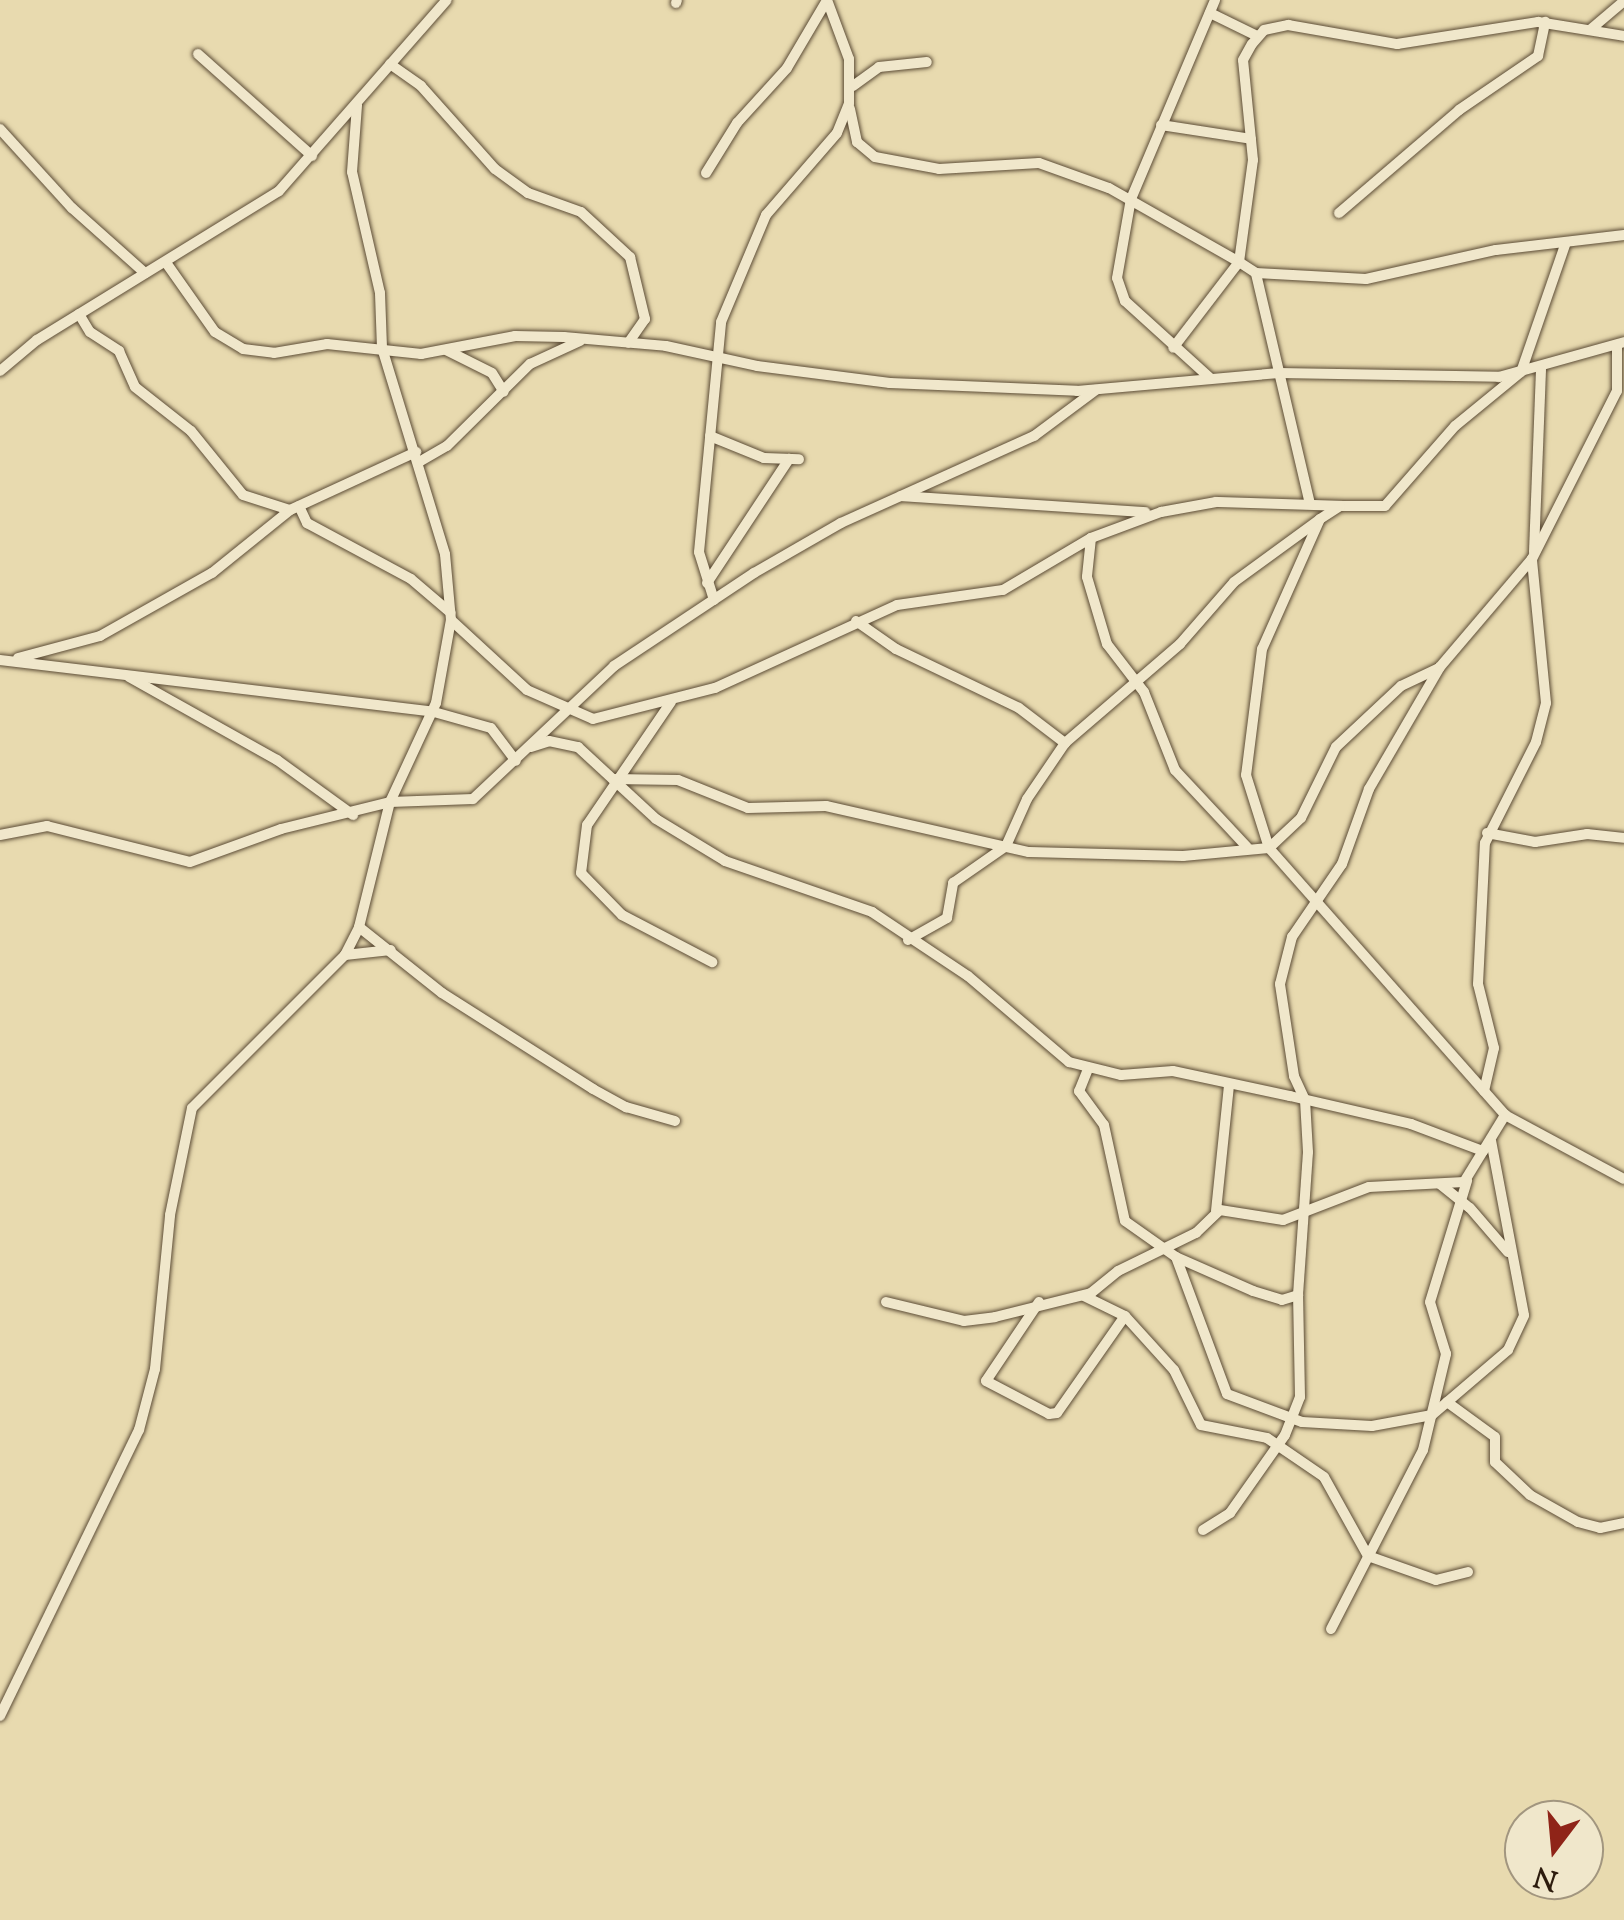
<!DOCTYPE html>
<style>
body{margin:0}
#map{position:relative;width:1624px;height:1920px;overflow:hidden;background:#e8daaf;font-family:"Sorts Mill Goudy",serif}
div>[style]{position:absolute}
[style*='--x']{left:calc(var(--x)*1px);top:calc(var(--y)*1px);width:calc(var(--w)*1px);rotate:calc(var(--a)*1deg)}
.roads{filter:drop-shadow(0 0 2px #5c4c36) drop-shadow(0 0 2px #5c4c36)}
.minor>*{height:10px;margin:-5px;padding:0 5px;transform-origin:5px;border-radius:5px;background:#f0e7cb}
span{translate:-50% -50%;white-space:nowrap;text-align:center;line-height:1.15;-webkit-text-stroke:8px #f0e7cb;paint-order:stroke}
.north{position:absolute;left:1504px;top:1800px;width:100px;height:100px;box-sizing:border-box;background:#f0e7cb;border:2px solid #a2967f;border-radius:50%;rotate:196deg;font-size:28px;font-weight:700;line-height:40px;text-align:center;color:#2d1c0e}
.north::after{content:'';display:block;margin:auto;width:35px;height:45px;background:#8f2418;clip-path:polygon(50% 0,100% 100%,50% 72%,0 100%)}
</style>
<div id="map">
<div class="roads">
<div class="minor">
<i style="--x:676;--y:3;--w:3;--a:-72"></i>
<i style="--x:1210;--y:13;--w:52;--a:26.1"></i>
<i style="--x:1591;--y:29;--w:43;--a:-40.3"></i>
<i style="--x:198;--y:54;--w:153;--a:41.8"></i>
<i style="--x:390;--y:64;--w:38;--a:35"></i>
<i style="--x:421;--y:86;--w:111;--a:48.3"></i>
<i style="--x:495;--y:169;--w:41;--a:36"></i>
<i style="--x:528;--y:193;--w:56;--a:19.7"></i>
<i style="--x:581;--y:212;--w:67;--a:42.6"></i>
<i style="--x:630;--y:257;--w:64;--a:76.4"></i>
<i style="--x:645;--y:319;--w:29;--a:125"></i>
<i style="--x:853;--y:86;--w:32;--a:-36"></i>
<i style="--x:879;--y:67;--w:48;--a:-5.9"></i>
<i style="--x:850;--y:109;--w:34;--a:78"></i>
<i style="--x:857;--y:142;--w:23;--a:40"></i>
<i style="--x:875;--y:157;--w:65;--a:10.6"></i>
<i style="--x:939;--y:169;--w:100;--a:-3.4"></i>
<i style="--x:1039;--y:163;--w:74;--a:19.7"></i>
<i style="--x:1109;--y:188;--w:150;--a:29.6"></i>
<i style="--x:1239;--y:262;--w:108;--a:127.5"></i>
<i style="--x:1161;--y:125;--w:91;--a:8.8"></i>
<i style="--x:0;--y:129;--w:107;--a:47.7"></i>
<i style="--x:72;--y:208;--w:98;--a:41.7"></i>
<i style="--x:706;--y:173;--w:59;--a:-58.2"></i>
<i style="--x:737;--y:123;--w:74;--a:-47.7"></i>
<i style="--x:787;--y:68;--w:79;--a:-59.5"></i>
<i style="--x:1339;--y:213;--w:158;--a:-40.6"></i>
<i style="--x:1459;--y:110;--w:96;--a:-34.4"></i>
<i style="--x:1538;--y:56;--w:35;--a:-78"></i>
<i style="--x:1565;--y:245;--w:134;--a:109.1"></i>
<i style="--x:1521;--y:372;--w:85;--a:140.7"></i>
<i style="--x:1455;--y:426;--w:106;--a:131.2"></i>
<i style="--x:1385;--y:506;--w:45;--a:180"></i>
<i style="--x:1340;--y:506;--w:24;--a:147"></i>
<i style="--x:1320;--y:519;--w:142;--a:114"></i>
<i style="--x:1262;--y:649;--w:127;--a:97.2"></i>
<i style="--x:1246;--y:775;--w:77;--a:72.5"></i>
<i style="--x:1269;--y:848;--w:356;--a:48.5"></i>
<i style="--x:1505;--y:1115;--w:135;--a:28.3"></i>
<i style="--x:167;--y:264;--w:83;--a:54.8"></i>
<i style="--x:215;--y:332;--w:33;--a:31"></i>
<i style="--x:243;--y:349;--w:31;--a:7"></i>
<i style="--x:274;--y:353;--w:54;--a:-9.6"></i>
<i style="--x:327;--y:344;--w:95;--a:6.1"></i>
<i style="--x:421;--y:354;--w:96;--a:-10.8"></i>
<i style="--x:515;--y:336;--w:49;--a:1.2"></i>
<i style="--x:564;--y:337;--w:102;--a:5"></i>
<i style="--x:666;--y:346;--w:93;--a:12.4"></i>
<i style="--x:757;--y:366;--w:134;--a:7.3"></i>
<i style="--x:890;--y:383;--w:187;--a:2.4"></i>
<i style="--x:1077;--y:391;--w:203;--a:-5.1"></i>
<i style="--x:1279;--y:373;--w:220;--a:1"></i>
<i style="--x:1499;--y:377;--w:130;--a:-15.6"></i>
<i style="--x:1256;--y:273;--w:110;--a:3.1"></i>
<i style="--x:1366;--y:279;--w:133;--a:-12.6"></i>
<i style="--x:1496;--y:250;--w:129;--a:-6.7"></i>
<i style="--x:79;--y:314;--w:21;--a:59"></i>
<i style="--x:90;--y:332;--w:35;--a:33"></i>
<i style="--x:119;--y:351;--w:39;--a:66"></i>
<i style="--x:135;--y:387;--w:71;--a:38.2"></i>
<i style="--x:191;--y:431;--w:82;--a:50.9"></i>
<i style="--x:243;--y:495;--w:49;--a:17.7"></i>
<i style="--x:446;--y:350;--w:51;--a:26.6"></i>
<i style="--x:492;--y:373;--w:22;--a:58"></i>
<i style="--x:0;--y:371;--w:48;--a:-40"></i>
<i style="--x:37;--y:340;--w:284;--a:-31.6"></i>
<i style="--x:279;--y:191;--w:254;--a:-48.7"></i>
<i style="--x:1210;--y:378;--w:115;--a:-137.8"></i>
<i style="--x:1125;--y:301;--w:24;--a:-109"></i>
<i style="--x:1117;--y:278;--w:80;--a:-80"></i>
<i style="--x:1131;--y:199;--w:216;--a:-67.1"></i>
<i style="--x:710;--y:436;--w:58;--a:22.2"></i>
<i style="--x:764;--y:458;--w:35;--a:2"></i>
<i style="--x:419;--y:462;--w:32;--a:-30"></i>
<i style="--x:447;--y:446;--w:117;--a:-44.7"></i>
<i style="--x:530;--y:364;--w:55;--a:-24.7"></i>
<i style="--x:901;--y:496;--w:245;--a:3.8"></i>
<i style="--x:1310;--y:504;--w:237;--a:-103.2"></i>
<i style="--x:1256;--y:273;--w:20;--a:-147"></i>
<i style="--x:1239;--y:262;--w:103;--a:-82.2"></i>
<i style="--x:1253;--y:160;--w:100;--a:-95.7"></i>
<i style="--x:1243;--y:60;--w:18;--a:-61"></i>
<i style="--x:1252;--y:44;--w:18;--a:-49"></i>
<i style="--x:1264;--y:30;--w:25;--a:-12"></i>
<i style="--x:1288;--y:25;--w:111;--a:9.9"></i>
<i style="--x:1397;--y:44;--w:143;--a:-8.9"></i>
<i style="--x:1538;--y:22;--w:87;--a:9.2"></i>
<i style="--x:299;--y:506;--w:19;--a:65"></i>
<i style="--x:307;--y:523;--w:118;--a:28.3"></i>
<i style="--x:411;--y:579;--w:52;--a:40.4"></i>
<i style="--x:1091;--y:538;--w:39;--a:96"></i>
<i style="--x:1087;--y:577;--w:70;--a:73.4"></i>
<i style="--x:1107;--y:644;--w:61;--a:52.4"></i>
<i style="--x:1144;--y:692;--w:84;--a:68.3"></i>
<i style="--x:1175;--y:770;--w:105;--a:46.9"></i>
<i style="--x:1534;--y:552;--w:183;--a:-87.8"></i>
<i style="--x:707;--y:583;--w:149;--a:-56.5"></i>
<i style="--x:714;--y:600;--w:50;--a:-107.4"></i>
<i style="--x:699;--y:552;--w:231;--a:-84.5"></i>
<i style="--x:721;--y:322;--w:116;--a:-67.2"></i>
<i style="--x:766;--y:215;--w:108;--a:-49.1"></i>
<i style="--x:837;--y:133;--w:31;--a:-68"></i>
<i style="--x:849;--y:104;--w:45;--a:-90"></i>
<i style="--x:849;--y:59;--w:63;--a:-110.4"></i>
<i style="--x:451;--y:620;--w:103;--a:42.6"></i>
<i style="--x:527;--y:690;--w:72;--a:23.7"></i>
<i style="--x:593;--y:719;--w:126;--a:-14.3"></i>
<i style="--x:715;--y:688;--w:200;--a:-24.5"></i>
<i style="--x:897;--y:605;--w:107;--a:-8.1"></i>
<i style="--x:1003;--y:590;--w:102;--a:-30.6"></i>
<i style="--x:1091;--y:538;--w:75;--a:-20.4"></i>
<i style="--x:1161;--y:512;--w:56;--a:-10.3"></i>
<i style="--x:1216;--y:502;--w:124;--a:1.8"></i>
<i style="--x:856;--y:621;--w:49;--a:35"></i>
<i style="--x:896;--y:649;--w:136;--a:25.6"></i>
<i style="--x:1019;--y:708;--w:58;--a:37.3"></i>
<i style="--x:18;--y:658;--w:85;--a:-15"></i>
<i style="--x:100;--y:636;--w:129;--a:-29.4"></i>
<i style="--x:212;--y:573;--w:100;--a:-38.9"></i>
<i style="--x:290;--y:510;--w:139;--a:-24.7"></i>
<i style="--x:0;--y:660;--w:437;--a:6.8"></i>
<i style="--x:434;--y:712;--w:59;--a:15.7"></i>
<i style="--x:491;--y:728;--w:41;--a:52.9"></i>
<i style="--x:129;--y:677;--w:170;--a:29.3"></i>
<i style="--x:277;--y:760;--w:94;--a:35.9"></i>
<i style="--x:671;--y:702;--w:149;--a:124.3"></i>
<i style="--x:587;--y:825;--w:48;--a:97.1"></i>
<i style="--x:581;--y:873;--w:59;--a:45.7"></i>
<i style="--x:622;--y:915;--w:102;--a:27.6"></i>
<i style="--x:531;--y:747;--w:19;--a:-18"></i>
<i style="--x:549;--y:741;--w:30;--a:12"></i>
<i style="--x:578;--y:747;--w:106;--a:42.7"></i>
<i style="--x:656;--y:819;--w:81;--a:31.3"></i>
<i style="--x:725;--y:861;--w:156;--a:19.1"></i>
<i style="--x:872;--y:912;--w:115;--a:33.7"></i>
<i style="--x:968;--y:976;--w:133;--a:40.4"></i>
<i style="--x:1069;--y:1062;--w:54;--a:14"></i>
<i style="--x:1121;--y:1075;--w:52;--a:-4.4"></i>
<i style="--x:1173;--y:1071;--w:120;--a:12.1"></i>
<i style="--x:1290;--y:1096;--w:124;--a:13"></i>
<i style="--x:1411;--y:1124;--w:77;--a:20.6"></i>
<i style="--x:613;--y:779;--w:65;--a:0.9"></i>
<i style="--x:678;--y:780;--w:75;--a:21.8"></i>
<i style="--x:748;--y:808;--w:78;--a:-1.5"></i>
<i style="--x:826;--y:806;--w:208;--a:12.8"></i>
<i style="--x:1029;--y:852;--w:154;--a:1.5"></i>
<i style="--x:1183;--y:856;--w:86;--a:-5.3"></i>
<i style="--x:1269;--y:848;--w:44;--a:-43.2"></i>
<i style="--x:1301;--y:818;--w:79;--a:-63.8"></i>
<i style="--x:1336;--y:747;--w:89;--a:-43.2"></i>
<i style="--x:1401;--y:686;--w:42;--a:-25.3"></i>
<i style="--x:1487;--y:833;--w:49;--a:10.6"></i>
<i style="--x:1535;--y:842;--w:53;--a:-8.7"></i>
<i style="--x:1587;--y:834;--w:37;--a:6"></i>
<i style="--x:0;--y:835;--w:48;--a:-10.8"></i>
<i style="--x:47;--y:826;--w:147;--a:14.1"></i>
<i style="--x:190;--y:862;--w:97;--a:-19.9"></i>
<i style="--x:281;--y:829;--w:112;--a:-13.9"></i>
<i style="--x:390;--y:802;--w:83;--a:-2.1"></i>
<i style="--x:473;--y:799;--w:194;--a:-43.3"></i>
<i style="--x:614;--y:666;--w:168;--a:-33.6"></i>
<i style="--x:754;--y:573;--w:100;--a:-29.9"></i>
<i style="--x:841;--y:523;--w:212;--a:-24.3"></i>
<i style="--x:1034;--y:436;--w:77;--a:-36.6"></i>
<i style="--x:359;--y:927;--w:106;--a:38.5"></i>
<i style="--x:442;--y:993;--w:179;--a:32.4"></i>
<i style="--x:593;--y:1089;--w:38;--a:29"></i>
<i style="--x:626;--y:1107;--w:51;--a:15.9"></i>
<i style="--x:908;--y:940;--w:45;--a:-29.4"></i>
<i style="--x:947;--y:918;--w:36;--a:-80"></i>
<i style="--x:953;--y:883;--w:65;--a:-34.9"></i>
<i style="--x:1006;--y:846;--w:51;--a:-65.9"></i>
<i style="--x:1027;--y:799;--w:68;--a:-55.8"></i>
<i style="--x:1065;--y:743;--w:152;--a:-40.7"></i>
<i style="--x:1180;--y:644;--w:82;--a:-48.9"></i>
<i style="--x:1234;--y:582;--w:105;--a:-36.1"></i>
<i style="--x:345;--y:955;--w:46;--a:-6.2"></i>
<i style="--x:1088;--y:1069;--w:24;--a:112"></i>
<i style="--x:1079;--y:1091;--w:42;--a:53.7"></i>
<i style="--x:1104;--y:1125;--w:98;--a:77.7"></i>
<i style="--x:1125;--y:1221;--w:62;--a:35.2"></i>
<i style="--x:1176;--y:1257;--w:84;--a:23.8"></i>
<i style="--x:1253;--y:1291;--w:30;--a:17"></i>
<i style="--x:1282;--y:1300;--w:17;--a:-17"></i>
<i style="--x:1484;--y:1091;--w:44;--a:-76.9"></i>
<i style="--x:1494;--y:1048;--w:66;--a:-104"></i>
<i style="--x:1478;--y:984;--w:141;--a:-87.2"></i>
<i style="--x:1485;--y:843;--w:113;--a:-63.2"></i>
<i style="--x:1536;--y:742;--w:40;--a:-75.6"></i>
<i style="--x:1546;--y:703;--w:145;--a:-95.6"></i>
<i style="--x:1440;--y:1184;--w:38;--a:39"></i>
<i style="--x:1470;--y:1208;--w:58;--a:49.2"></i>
<i style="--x:1216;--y:1211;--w:127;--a:-84.1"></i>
<i style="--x:1176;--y:1257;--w:146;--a:69.6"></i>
<i style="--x:1227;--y:1394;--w:80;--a:20.5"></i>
<i style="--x:1302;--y:1422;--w:70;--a:3.3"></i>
<i style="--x:1372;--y:1426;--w:61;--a:-10.4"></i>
<i style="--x:1432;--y:1415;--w:100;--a:-40.5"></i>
<i style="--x:1508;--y:1350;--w:38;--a:-65"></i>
<i style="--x:1524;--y:1315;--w:177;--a:-100.7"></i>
<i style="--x:1084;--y:1296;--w:46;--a:26"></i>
<i style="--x:1125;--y:1316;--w:73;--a:47.8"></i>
<i style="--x:1174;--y:1370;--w:61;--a:63.9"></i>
<i style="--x:1201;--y:1425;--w:67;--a:11.1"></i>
<i style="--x:1267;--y:1438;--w:69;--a:34.4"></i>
<i style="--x:1324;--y:1477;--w:90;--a:60.9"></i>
<i style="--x:1368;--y:1556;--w:72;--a:19.4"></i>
<i style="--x:1436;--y:1580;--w:33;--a:-14"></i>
<i style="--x:886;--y:1302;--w:80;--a:13.7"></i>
<i style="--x:964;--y:1321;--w:31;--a:-7"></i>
<i style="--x:995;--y:1317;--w:99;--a:-14"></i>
<i style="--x:1091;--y:1293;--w:35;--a:-39"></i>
<i style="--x:1118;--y:1271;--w:87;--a:-26"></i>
<i style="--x:1196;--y:1233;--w:33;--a:-44"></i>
<i style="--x:1220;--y:1210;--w:64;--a:9"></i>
<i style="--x:1283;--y:1220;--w:92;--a:-21"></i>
<i style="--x:1369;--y:1187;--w:95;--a:-3"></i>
<i style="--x:1464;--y:1182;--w:79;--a:-58.5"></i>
<i style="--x:1039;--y:1302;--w:95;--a:123.9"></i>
<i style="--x:986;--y:1381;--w:71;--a:27.6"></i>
<i style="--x:1049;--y:1414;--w:8;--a:-7"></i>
<i style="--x:1057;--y:1413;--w:118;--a:-55"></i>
<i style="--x:1447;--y:1402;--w:59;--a:36.1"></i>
<i style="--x:1495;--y:1437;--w:25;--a:90"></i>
<i style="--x:1495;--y:1462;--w:48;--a:43.3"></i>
<i style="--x:1530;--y:1495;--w:55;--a:29.4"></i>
<i style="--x:1578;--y:1522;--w:23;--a:15"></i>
<i style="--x:1600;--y:1528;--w:25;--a:-12"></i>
<i style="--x:1203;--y:1530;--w:32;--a:-32"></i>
<i style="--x:1230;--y:1513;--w:95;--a:-54.8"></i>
<i style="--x:1285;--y:1435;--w:41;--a:-68.5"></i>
<i style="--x:1300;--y:1397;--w:102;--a:-91.1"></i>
<i style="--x:1298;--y:1295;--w:143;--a:-86"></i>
<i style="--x:1308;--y:1152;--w:52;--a:-93.3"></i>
<i style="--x:1305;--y:1100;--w:26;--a:-115"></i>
<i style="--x:1294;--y:1076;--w:93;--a:-98.7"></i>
<i style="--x:1280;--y:984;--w:49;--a:-75.7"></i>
<i style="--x:1292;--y:937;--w:88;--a:-55.6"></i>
<i style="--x:1342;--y:864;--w:80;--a:-70.2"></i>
<i style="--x:1369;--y:789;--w:141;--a:-59.8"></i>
<i style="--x:1440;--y:667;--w:142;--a:-49.6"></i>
<i style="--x:1532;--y:559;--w:188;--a:-63.2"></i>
<i style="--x:1617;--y:391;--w:45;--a:-90"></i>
<i style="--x:1331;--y:1629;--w:201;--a:-62.8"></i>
<i style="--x:1423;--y:1450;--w:99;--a:-76.5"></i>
<i style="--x:1446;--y:1354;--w:54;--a:-107.1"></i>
<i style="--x:1430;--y:1302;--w:127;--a:-73"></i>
<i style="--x:0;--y:1716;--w:318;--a:-64.1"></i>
<i style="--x:139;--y:1430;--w:63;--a:-75.3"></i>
<i style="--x:155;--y:1369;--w:155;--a:-84.4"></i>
<i style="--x:170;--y:1215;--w:109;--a:-78.4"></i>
<i style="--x:192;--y:1108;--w:216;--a:-45"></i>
<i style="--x:345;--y:955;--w:31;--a:-63"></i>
<i style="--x:359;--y:927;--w:129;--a:-76.1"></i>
<i style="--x:390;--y:802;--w:109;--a:-65.1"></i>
<i style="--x:436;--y:703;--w:84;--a:-79.8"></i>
<i style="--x:451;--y:620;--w:66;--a:-95.2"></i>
<i style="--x:445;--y:554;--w:215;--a:-107"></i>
<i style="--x:382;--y:348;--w:55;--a:-92.1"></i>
<i style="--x:380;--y:293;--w:124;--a:-103"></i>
<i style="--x:352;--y:172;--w:67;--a:-85.7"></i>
</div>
</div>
<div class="north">N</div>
</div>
